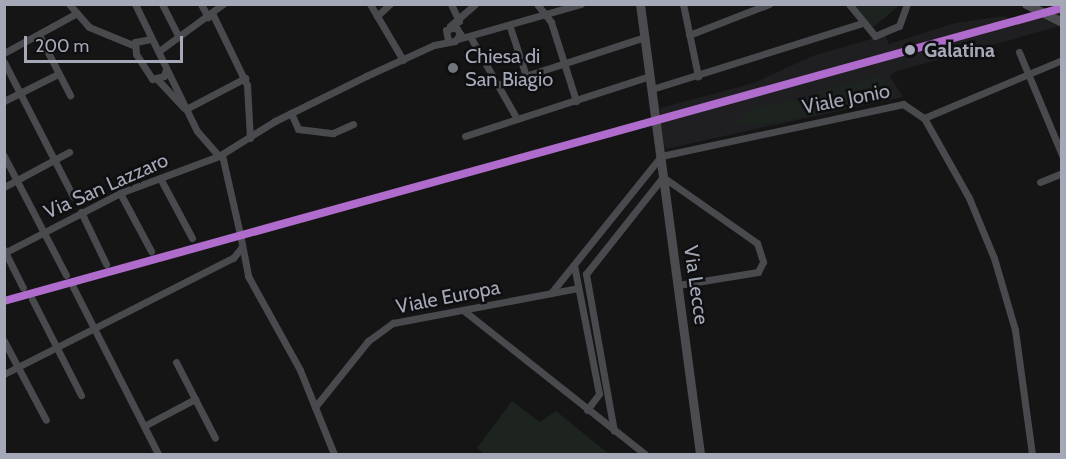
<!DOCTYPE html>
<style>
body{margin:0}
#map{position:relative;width:1066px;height:459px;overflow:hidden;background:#151515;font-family:Cabin,sans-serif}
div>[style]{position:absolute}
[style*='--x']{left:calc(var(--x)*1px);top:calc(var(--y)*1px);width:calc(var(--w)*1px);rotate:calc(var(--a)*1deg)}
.built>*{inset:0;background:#1f1f21}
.green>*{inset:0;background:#1d241f}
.minor>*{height:7px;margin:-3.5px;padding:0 3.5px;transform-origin:3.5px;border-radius:3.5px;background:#494a4e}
.major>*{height:9px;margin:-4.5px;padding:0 4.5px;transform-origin:4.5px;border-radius:4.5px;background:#4c4c50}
.rail-1>*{height:8px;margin:-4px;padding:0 4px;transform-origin:4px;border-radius:4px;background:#b06ccc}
.dots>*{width:16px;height:16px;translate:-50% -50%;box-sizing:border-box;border:3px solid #0f0f11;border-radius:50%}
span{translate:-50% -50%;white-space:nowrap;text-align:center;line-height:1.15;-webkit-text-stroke:5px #0f0f11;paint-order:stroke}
.stop-label{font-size:20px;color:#a5a9b7;font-weight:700}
.left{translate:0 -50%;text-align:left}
.poi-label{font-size:20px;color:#a5a9b7}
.street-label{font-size:20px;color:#a5a9b7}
.frame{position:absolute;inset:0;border:6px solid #a5a9b7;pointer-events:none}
.scale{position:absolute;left:24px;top:36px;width:159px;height:27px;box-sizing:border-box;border:3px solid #a5a9b7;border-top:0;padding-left:8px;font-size:18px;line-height:21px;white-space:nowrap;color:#a5a9b7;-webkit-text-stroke:4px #0f0f11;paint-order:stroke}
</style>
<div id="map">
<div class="built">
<i style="clip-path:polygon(1061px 6px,1061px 26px,897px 71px,890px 76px,903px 97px,665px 149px,660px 122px,619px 134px,618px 126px,661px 115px,660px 108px,754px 83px,812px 56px,885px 35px,889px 44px,955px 23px,1004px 16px,1011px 19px)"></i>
</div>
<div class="green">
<i style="clip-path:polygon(901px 4px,871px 29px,853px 5px)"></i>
<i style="clip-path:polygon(877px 77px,890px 81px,895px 97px,885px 99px,876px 91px,855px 106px,756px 126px,736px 122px,754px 107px,812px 98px,816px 92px)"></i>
<i style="clip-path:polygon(512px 401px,540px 422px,556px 411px,609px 454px,484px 454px,477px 448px)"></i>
</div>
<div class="minor">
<i style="--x:69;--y:4;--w:30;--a:49"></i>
<i style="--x:89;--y:27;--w:50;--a:22.4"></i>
<i style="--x:135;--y:4;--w:141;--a:64"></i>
<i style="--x:197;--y:131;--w:33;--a:49"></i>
<i style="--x:162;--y:4;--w:37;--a:63"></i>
<i style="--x:201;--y:4;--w:15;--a:62"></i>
<i style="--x:370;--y:4;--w:65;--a:59.5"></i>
<i style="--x:451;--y:4;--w:19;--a:65"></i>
<i style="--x:537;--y:4;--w:23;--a:52"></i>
<i style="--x:551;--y:22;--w:83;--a:72.4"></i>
<i style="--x:683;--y:4;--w:74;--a:78.2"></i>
<i style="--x:849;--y:4;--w:41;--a:50.9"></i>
<i style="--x:875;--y:36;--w:26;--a:-23"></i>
<i style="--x:899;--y:26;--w:23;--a:-70"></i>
<i style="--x:213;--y:15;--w:78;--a:64.1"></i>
<i style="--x:247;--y:85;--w:53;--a:86.8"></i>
<i style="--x:377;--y:16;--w:18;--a:-43"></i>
<i style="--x:450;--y:26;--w:33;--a:-41"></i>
<i style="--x:510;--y:27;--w:52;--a:71.9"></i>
<i style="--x:39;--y:35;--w:68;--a:62.7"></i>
<i style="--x:689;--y:35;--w:86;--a:-21.2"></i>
<i style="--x:471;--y:38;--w:93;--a:60.4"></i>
<i style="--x:151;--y:39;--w:16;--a:169"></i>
<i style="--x:135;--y:42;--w:12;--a:85"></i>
<i style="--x:136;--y:54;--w:30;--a:57"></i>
<i style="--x:152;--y:79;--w:12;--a:-14"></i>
<i style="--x:164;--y:76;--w:7;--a:-74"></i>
<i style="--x:458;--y:39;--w:128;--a:-15.9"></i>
<i style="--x:159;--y:51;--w:79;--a:-36.3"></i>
<i style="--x:1019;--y:52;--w:112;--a:67.3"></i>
<i style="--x:4;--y:53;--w:83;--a:-28.7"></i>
<i style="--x:4;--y:62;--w:151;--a:62.8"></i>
<i style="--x:158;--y:80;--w:38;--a:47"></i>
<i style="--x:498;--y:85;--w:155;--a:-18.1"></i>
<i style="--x:652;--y:89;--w:220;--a:-17.4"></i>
<i style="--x:4;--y:101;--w:60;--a:-26.6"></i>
<i style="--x:186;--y:109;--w:67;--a:-27.7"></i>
<i style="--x:291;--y:113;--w:17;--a:66"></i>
<i style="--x:298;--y:129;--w:35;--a:7"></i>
<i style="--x:333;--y:133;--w:22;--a:-24"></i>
<i style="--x:924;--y:118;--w:150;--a:-22.8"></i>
<i style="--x:465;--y:136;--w:194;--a:-18"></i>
<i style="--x:222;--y:155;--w:81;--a:77.2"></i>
<i style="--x:4;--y:156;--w:134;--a:62.5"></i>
<i style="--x:160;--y:178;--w:68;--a:61.9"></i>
<i style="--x:1040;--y:182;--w:24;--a:-22"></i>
<i style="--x:4;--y:187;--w:74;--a:-28.3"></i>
<i style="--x:120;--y:193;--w:66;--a:61.9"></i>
<i style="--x:81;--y:212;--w:58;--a:64.3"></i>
<i style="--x:241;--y:239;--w:38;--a:79"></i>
<i style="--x:248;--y:276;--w:107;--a:61"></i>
<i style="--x:300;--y:370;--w:91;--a:68"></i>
<i style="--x:4;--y:250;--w:42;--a:63.4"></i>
<i style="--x:4;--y:253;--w:131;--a:-27.3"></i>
<i style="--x:120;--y:193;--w:106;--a:-20.5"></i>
<i style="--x:219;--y:156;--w:66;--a:-32"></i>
<i style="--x:275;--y:121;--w:102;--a:-26.3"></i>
<i style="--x:366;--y:76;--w:75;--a:-24.5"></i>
<i style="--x:434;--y:45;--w:21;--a:-11"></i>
<i style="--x:455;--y:41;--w:9;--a:-54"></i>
<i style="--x:460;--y:34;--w:8;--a:-120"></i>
<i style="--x:456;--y:27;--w:10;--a:163"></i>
<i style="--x:446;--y:30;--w:10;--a:79"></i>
<i style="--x:574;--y:265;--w:131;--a:79"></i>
<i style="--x:599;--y:394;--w:20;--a:127"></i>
<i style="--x:586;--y:274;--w:124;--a:-51.6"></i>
<i style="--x:663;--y:177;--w:115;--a:35.1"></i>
<i style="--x:757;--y:243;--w:20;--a:72"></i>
<i style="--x:763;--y:262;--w:11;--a:117"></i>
<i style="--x:758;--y:272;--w:81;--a:170.8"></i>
<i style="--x:586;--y:274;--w:159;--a:79.9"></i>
<i style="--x:73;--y:287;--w:187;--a:63"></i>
<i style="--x:551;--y:293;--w:176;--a:-51.2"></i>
<i style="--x:661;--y:156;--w:248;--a:-12.1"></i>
<i style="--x:903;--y:104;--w:25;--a:34"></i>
<i style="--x:924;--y:118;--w:92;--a:60.6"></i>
<i style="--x:969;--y:198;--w:65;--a:67.4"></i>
<i style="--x:994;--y:258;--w:75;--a:73.7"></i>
<i style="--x:1015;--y:330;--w:125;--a:82.2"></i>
<i style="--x:32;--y:299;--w:108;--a:63"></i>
<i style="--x:463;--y:310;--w:232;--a:38.4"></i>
<i style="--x:4;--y:341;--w:89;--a:62"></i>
<i style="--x:176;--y:362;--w:85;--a:62.8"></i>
<i style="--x:4;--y:374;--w:257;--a:-26.9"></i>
<i style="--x:233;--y:258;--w:14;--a:-51"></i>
<i style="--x:315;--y:407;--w:85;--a:-51.2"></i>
<i style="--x:368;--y:341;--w:31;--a:-36"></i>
<i style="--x:393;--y:323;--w:188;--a:-10.7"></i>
<i style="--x:144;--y:426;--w:58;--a:-27.9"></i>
</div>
<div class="major">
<i style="--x:640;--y:4;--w:454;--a:82.4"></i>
<i style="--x:1026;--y:4;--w:40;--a:26.6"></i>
</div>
<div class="rail-1">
<i style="--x:4;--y:301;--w:1098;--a:-15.48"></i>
</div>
<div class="dots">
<i style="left:910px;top:50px;background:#a5a9b7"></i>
<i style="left:453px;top:68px;background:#73757e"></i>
</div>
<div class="stop-label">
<span class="left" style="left:924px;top:50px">Galatina</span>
</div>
<div class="poi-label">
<span class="left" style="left:465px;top:68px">Chiesa di<br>San Biagio</span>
</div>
<div class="street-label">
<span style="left:846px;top:99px;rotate:-11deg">Viale Jonio</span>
<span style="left:106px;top:186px;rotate:-24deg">Via San Lazzaro</span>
<span style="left:696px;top:285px;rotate:82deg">Via Lecce</span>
<span style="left:448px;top:297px;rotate:-11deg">Viale Europa</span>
</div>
<div class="frame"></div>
<div class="scale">200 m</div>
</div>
